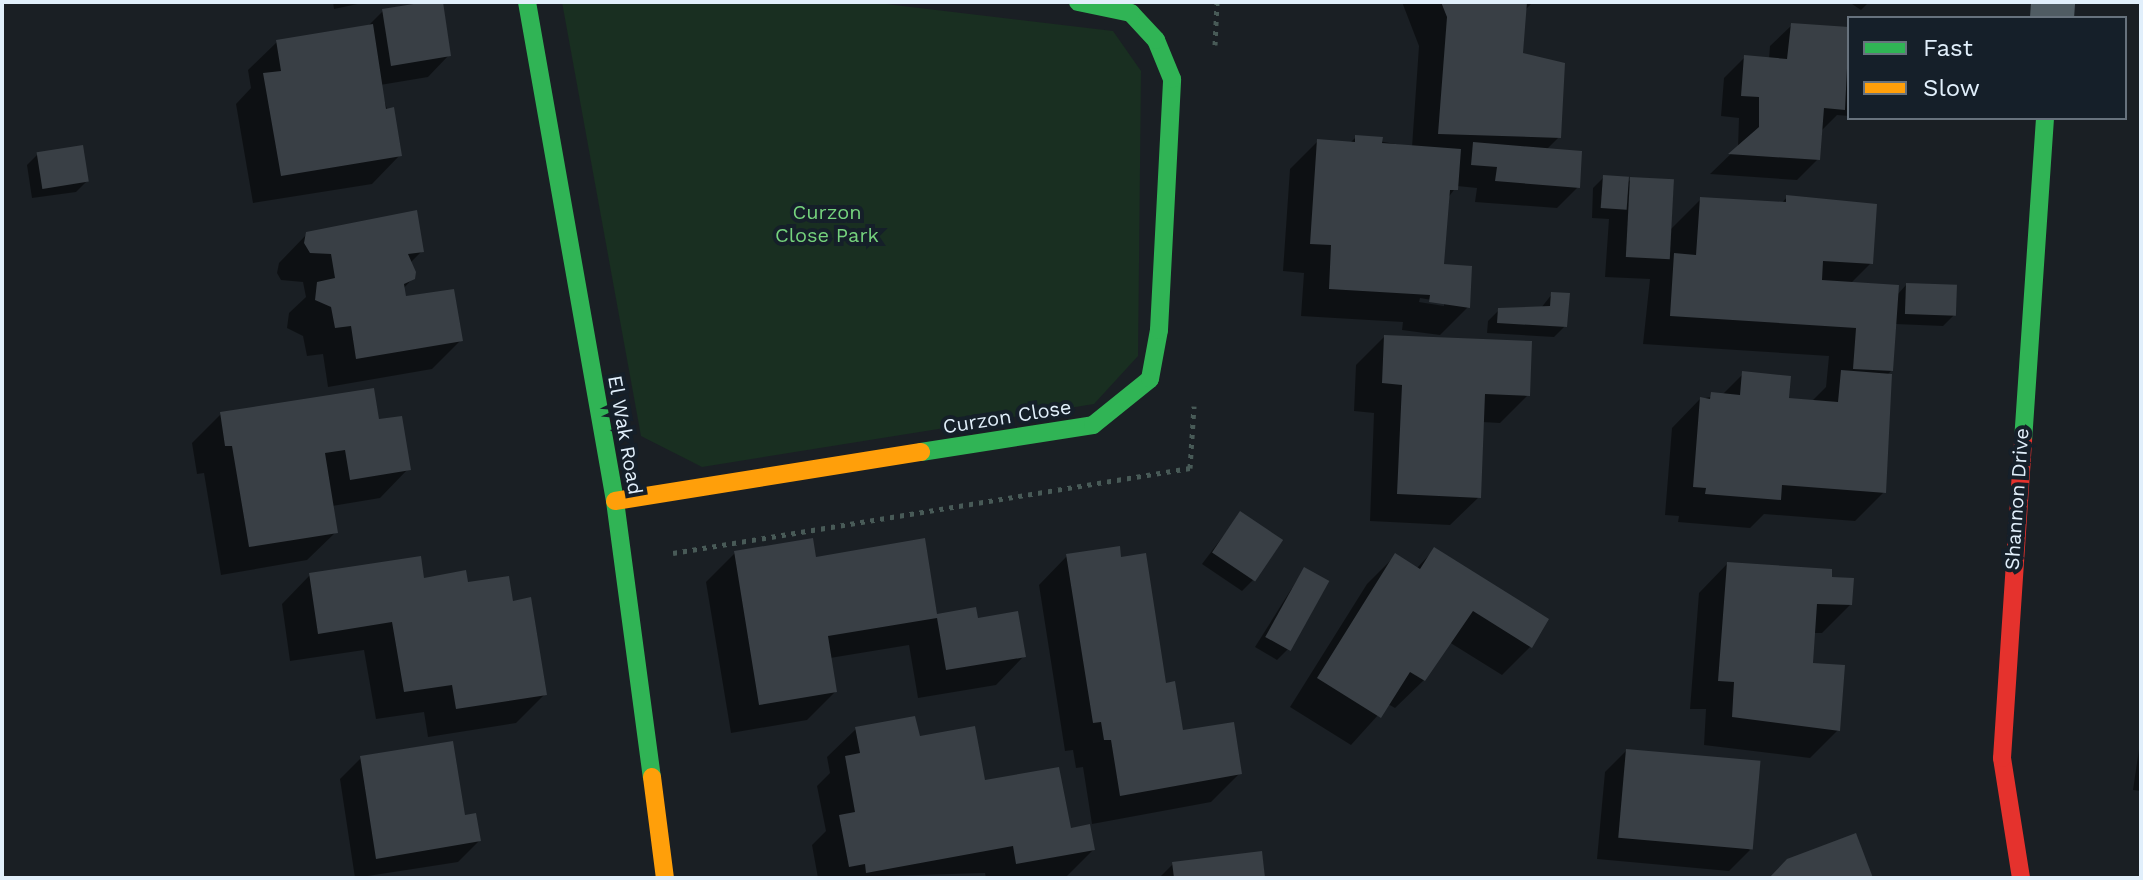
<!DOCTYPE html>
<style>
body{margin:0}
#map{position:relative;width:2143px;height:880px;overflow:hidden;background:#1a1f24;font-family:"Work Sans",sans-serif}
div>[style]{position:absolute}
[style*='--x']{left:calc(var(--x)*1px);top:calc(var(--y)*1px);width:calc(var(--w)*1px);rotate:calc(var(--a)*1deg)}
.green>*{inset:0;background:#192f21}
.shadow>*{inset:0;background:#0007}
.building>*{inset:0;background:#393f45;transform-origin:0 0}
.path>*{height:5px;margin-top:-2.5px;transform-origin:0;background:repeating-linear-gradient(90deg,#485a57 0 4px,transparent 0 10px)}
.street>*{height:44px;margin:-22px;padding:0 22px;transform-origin:22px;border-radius:22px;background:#505c63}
.fast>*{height:18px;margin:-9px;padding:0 9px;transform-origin:9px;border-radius:9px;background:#30b455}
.slow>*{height:18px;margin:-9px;padding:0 9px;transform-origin:9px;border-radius:9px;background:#ff9f0a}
.jam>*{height:18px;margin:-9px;padding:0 9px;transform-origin:9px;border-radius:9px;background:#e5322d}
span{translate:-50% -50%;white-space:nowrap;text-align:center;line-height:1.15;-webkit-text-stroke:8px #151f29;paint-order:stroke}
.park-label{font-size:20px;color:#75d37d}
.street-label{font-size:20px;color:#e1effb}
.frame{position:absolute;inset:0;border:4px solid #e1effb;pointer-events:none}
.legend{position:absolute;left:1847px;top:16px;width:280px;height:104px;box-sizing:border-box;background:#151f29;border:2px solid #67727d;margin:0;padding:10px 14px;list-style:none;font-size:24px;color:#e1effb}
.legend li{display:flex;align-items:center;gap:16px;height:40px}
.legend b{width:40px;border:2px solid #67727d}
</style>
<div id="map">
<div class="green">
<i style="clip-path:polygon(562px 2px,869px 2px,1113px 31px,1141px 71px,1138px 356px,1094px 404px,702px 467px,641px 436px)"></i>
</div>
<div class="shadow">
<i style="clip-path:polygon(333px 2px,367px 2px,334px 9px)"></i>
<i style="clip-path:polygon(441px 2px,449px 55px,428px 77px,380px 85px,400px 155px,372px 184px,253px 203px,236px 104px,251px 88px,248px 70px,277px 42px,367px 27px,383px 11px)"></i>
<i style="clip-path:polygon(evenodd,1402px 2px,1533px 2px,1524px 11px,1521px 55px,1559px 137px,1546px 150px,1578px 187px,1557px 208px,1475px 202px,1477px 188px,1457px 186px,1447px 199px,1442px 266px,1468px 307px,1440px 335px,1402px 330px,1403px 322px,1301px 316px,1304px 273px,1283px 271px,1290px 169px,1318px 141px,1350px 143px,1356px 137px,1412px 147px,1419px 46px,1402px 2px,1420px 298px,1444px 302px,1444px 306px,1419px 302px,1420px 298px)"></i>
<i style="clip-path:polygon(1849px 2px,1869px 2px,1861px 10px)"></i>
<i style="clip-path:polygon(1792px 25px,1849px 40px,1849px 116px,1837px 115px,1822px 130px,1818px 159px,1797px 180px,1710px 174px,1738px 147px,1739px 118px,1721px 116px,1724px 78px,1745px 57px,1769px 59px,1770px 46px)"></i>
<i style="clip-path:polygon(38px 154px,87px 181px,76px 192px,32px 198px,27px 165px)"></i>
<i style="clip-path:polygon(1604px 177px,1626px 184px,1631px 179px,1670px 230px,1701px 199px,1781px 204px,1787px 197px,1871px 263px,1850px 284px,1897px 295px,1906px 285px,1954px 315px,1943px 326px,1895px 324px,1892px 370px,1886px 376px,1884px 492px,1855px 521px,1764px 514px,1750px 528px,1678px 522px,1679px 516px,1665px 515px,1672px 428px,1700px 399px,1722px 395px,1743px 374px,1787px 400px,1813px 400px,1826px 387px,1829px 356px,1643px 344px,1650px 279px,1605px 277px,1609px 219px,1592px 218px,1593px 188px)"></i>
<i style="clip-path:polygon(307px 234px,422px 251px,410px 263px,413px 278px,403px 289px,404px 299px,460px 341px,432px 369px,328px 387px,323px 354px,307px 356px,303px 336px,287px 328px,289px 313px,306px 297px,303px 282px,281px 280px,277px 273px,279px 263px)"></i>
<i style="clip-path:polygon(1552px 294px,1565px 326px,1554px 337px,1487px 333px,1488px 321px,1499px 310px,1541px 308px)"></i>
<i style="clip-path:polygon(1384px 337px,1528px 395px,1500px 423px,1482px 422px,1479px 497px,1450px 525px,1370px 521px,1374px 413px,1354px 411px,1356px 365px)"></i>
<i style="clip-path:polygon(221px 414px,377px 422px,408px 469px,380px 498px,332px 506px,336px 532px,307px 560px,221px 575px,204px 473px,197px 474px,192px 443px)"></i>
<i style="clip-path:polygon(1240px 514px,1253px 580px,1242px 591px,1202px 564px)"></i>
<i style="clip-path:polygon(1434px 550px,1547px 620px,1530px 647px,1502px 675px,1449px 642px,1424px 680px,1395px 708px,1388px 704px,1351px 745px,1290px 707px,1367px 584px,1395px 556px,1416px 569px)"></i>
<i style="clip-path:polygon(735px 553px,814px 559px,1024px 656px,996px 685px,918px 698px,909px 645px,830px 658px,835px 692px,807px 720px,731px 733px,706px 582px)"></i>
<i style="clip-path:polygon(1067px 556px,1119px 559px,1181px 733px,1240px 773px,1211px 802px,1092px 824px,1083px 767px,1076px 768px,1073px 750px,1065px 751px,1039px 585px)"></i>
<i style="clip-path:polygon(1727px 564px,1830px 579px,1850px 605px,1822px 633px,1813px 633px,1811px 665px,1838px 730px,1810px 758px,1704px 745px,1706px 709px,1690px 709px,1699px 593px)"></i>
<i style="clip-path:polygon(1304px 569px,1288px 649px,1277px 660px,1255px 647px)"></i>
<i style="clip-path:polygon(310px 575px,423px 580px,511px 603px,544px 695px,516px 723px,428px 737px,424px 712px,376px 719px,364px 650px,290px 661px,282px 604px)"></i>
<i style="clip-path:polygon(856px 729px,918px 738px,1093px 850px,1065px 878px,986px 878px,985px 873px,818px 878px,812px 845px,826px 831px,817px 786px,830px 773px,827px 757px)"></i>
<i style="clip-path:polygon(2141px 736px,2141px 791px,2133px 790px)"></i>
<i style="clip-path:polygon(1626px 751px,1750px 850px,1729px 871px,1597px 859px,1605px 772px)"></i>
<i style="clip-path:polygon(361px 758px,479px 841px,458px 862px,355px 878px,340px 779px)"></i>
<i style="clip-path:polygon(1173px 864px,1263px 878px,1159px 878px)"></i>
</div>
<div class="building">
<i style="clip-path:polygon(426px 2px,443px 2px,451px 56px,391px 66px,382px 9px)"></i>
<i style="clip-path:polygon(1441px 2px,1527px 2px,1523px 53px,1565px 63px,1561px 138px,1438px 134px,1447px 17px)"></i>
<i style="clip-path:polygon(1791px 23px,1849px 27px,1845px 110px,1824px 108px,1820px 160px,1728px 154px,1759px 127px,1759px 97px,1741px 96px,1744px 55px,1787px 59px)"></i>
<i style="clip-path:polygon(373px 24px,386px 109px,394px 107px,402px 156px,281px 176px,263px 73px,281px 71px,276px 40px)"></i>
<i style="clip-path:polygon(1355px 135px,1383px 137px,1382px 143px,1461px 149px,1458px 190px,1450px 190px,1444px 264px,1472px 266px,1470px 308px,1429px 302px,1430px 295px,1329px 289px,1331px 245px,1310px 244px,1317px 139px,1355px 142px)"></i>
<i style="clip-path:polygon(1473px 142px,1582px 151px,1580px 188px,1495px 181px,1497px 167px,1471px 165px)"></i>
<i style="left:83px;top:145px;width:37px;height:47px;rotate:81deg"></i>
<i style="left:1603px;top:175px;width:26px;height:33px;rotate:4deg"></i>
<i style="left:1630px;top:177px;width:44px;height:80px;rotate:3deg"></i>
<i style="clip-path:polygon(1786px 195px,1877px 204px,1873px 264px,1823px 261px,1822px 280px,1899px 285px,1893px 371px,1853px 369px,1856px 328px,1670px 316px,1674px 253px,1696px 255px,1700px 197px,1786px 202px)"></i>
<i style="clip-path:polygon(417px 210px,424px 252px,408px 254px,416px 272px,415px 279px,404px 284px,406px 296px,454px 289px,463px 341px,356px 359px,351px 326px,335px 328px,331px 307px,315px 300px,317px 282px,335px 278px,331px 254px,310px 253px,304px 243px,306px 232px)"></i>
<i style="left:1906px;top:283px;width:51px;height:31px;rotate:2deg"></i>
<i style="clip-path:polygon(1551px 292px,1570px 293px,1567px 327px,1497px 323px,1498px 308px,1550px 306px)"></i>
<i style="clip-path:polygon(1384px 335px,1532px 341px,1530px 396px,1485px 394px,1481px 498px,1397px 494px,1402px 385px,1382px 383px)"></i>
<i style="clip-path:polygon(1841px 370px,1892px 374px,1886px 493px,1782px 485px,1781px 500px,1705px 494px,1706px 488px,1693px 487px,1700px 397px,1710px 399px,1711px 392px,1740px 395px,1742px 371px,1791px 376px,1789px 398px,1838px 402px)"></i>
<i style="clip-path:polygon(374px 388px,379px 419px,402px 416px,411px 470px,350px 480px,345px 450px,325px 453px,338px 533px,249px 547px,232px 446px,225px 446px,220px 412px)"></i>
<i style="left:1240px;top:511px;width:52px;height:50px;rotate:34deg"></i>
<i style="clip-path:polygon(813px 538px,816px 557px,925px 538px,937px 614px,976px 607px,978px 618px,1018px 611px,1026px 657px,946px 670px,937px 618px,828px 636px,837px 692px,759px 705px,734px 551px)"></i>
<i style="clip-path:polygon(1120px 546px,1121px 557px,1146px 553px,1166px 683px,1175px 681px,1183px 730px,1234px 722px,1242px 774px,1120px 796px,1111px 740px,1104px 740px,1101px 722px,1093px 723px,1066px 554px)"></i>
<i style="clip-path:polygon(1434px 547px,1549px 619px,1532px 648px,1473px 611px,1425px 681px,1410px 672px,1381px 718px,1317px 678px,1395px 553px,1420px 569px)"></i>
<i style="clip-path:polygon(421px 556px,424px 578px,466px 570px,468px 582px,509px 576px,513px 601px,531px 597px,547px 695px,456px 709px,452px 685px,404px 692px,392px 622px,318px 634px,309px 573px)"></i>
<i style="clip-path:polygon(1727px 562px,1832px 569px,1832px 577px,1854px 578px,1852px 605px,1817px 604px,1813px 663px,1845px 665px,1840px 731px,1732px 717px,1734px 682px,1718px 681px)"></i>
<i style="left:1304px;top:567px;width:29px;height:80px;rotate:29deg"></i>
<i style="clip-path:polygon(915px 716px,920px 736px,975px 726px,985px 780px,1059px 767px,1071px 828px,1090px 824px,1095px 850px,1016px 864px,1013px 846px,866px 873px,865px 864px,849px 867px,839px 815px,855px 812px,845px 756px,860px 753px,855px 727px)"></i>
<i style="clip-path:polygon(453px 741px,465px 815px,476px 813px,481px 841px,376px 859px,360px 756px)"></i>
<i style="left:1626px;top:749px;width:135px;height:89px;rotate:5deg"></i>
<i style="clip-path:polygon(1856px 833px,1873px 878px,1769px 878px,1787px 859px)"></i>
<i style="clip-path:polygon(1262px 851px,1265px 878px,1174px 878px,1172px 862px)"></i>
</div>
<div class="path">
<i style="--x:1215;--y:45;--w:43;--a:-87.3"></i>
<i style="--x:673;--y:553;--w:524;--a:-9.34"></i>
<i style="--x:1190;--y:468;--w:62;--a:-86.3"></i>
</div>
<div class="street">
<i style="--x:2052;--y:18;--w:16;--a:-86"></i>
</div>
<div class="fast">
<i style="--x:527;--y:2;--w:507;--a:80"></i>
<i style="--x:615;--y:501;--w:278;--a:82.4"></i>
<i style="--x:2023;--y:441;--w:324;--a:-86.1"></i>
<i style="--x:921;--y:452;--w:174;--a:-8.9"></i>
<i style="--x:1093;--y:425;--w:73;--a:-38.9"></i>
<i style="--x:1150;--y:379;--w:50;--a:-79.6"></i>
<i style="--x:1159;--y:330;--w:251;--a:-87"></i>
<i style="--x:1172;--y:79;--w:42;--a:-112.3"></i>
<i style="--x:1156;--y:40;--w:37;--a:-133"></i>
<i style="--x:1131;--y:13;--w:54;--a:-168.3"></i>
</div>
<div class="slow">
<i style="--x:615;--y:501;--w:310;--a:-9.1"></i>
<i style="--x:652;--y:777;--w:102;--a:82.7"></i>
</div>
<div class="jam">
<i style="--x:2021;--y:878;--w:121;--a:-99"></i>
<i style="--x:2002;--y:758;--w:318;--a:-86.2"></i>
</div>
<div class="park-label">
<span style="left:827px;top:224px">Curzon<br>Close Park</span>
</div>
<div class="street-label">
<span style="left:1007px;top:417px;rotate:-9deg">Curzon Close</span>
<span style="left:625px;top:435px;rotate:80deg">El Wak Road</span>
<span style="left:2017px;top:499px;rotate:-86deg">Shannon Drive</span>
</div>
<div class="frame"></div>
<ul class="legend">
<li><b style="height:10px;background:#30b455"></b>Fast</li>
<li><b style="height:10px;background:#ff9f0a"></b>Slow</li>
</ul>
</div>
